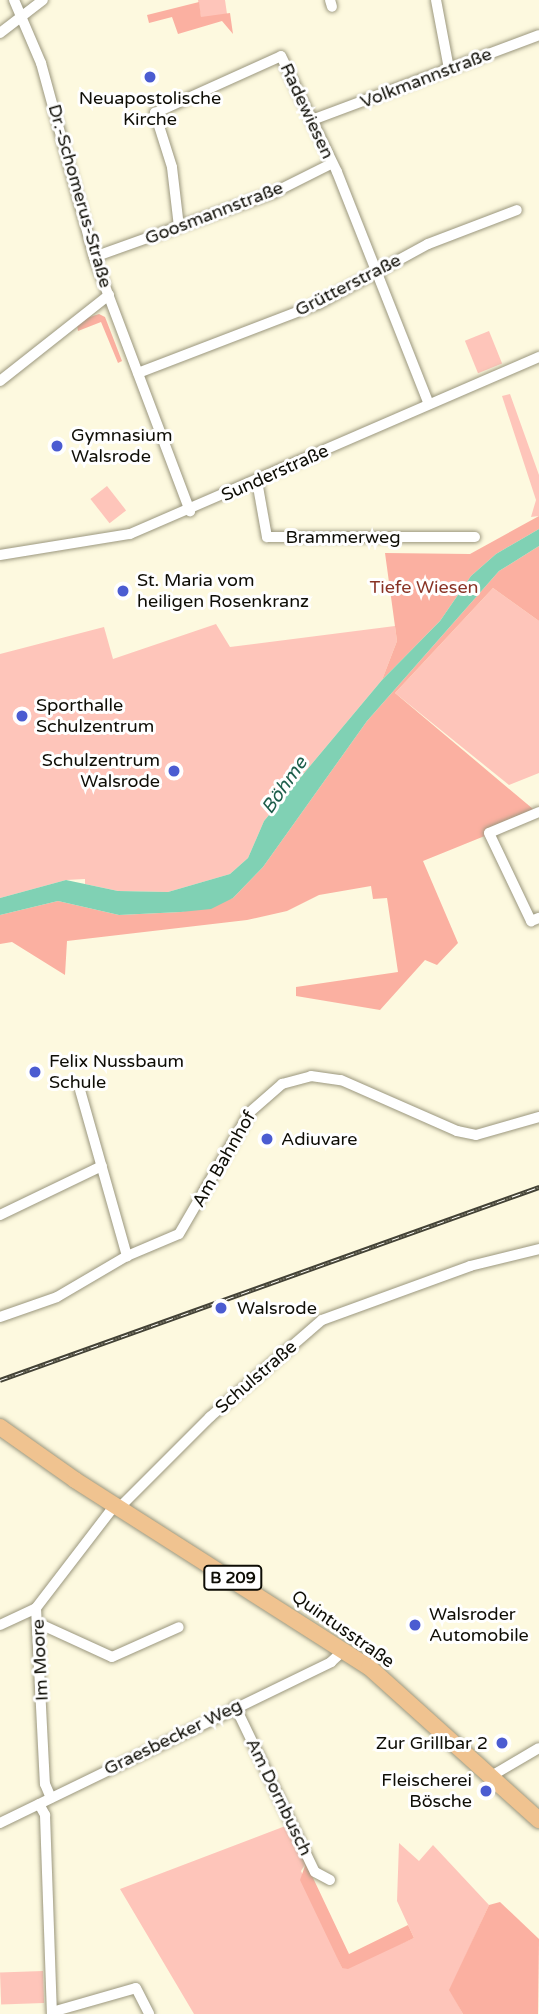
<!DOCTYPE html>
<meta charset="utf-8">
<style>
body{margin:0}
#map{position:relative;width:539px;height:2014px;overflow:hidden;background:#fdf9df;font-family:"Varela Round",sans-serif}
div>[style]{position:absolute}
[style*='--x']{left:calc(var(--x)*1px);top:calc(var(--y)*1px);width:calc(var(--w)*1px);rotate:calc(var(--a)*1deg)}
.green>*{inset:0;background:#fec5ba;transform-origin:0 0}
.forest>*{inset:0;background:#fbb0a1}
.water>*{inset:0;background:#80d1b4}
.roads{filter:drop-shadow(0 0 2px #9b977e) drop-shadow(0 0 2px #9b977e)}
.minor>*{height:10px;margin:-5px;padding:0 5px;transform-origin:5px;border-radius:5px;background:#fff}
.primary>*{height:16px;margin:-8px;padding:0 8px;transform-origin:8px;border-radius:8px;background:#f0c390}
.rail>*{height:5px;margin-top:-2.5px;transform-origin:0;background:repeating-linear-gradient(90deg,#fff 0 8px,#434236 0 16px);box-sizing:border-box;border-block:2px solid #434236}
.dots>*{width:19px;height:19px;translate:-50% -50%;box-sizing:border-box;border:4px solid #fff;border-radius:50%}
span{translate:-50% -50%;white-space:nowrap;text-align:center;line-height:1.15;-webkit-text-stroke:6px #fff;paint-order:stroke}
.shield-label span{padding:2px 5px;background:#fff;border:2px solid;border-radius:5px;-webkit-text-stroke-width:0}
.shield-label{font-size:16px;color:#0e0d05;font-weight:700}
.street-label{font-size:18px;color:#0e0d05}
.poi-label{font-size:18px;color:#0e0d05}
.left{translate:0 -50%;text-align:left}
.right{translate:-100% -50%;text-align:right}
.park-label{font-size:18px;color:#893325}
.water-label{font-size:19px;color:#1e5e4b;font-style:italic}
</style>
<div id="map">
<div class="green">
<i style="clip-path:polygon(198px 0,225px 0,227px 14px,201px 18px)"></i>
<i style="left:489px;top:331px;width:35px;height:26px;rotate:68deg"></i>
<i style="clip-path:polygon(510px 394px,539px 475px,539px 516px,531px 517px,536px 500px,502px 396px)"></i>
<i style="left:107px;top:486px;width:31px;height:21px;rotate:52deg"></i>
<i style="clip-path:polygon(493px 588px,539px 621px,539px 773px,509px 785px,395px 693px)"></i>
<i style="clip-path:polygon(216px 624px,230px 647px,395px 626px,397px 641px,382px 680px,264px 821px,248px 858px,230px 874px,168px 892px,118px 891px,85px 884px,85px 879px,66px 880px,0 898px,0 654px,104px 627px,113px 659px)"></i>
<i style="clip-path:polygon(288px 1825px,306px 1863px,301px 1871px,342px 1968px,414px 1938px,397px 1901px,399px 1843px,419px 1861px,433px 1845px,489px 1905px,450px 1990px,463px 2014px,194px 2014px,120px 1889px)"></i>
<i style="left:43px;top:1971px;width:32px;height:43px;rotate:88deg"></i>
</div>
<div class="forest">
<i style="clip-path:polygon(199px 2px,201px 17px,230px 13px,233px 34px,222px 21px,178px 34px,172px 17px,149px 23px,147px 15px)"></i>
<i style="clip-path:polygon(99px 314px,105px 317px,122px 361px,118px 363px,101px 322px,78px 331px,77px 325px,84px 319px)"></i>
<i style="clip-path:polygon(539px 516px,539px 529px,496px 554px,471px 576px,440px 621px,382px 680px,397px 641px,385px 553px,470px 554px)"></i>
<i style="clip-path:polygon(539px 546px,539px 621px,493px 588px,395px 693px,539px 814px,423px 861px,458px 943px,437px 965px,425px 960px,380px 1010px,296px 996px,296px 987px,398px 972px,387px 898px,373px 899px,371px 886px,319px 895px,287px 911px,247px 920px,67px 941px,65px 975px,12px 942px,0 944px,0 915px,58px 901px,119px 915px,181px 912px,233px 898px,263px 867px,367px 721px,499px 571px)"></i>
<i style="clip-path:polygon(306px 1863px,349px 1954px,408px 1925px,414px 1938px,348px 1969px,342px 1968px,300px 1880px)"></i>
<i style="clip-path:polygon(500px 1902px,539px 1939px,538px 2014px,463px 2014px,449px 1990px,489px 1905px)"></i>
</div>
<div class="water">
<i style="clip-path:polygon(539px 529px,539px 546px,499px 571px,367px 721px,263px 867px,233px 898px,211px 909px,181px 912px,119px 915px,58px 901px,0 915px,0 898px,66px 880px,118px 891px,168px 892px,230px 874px,248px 858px,264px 821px,382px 680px,440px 621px,471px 576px,496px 554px)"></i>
</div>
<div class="roads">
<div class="minor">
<i style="--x:14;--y:0;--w:69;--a:66.8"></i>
<i style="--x:41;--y:63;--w:201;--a:74.7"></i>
<i style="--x:94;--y:257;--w:272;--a:69.3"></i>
<i style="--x:330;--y:0;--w:7;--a:74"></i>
<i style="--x:436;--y:0;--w:70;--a:79.3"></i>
<i style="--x:0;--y:33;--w:54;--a:-37.5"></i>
<i style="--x:312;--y:120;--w:242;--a:-20.5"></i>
<i style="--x:179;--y:227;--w:60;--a:-96.7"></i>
<i style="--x:172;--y:167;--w:57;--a:-107.5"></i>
<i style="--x:155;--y:113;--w:138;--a:-24.3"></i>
<i style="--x:281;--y:56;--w:129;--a:64.2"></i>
<i style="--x:337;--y:172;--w:247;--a:68.4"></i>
<i style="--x:94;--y:257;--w:190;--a:-19.7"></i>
<i style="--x:273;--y:193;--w:65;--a:-26.6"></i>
<i style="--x:138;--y:373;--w:193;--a:-21"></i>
<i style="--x:318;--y:304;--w:125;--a:-28.6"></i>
<i style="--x:428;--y:244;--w:95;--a:-20.9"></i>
<i style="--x:0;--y:381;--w:139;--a:-38.3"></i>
<i style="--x:257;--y:481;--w:57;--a:79.9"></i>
<i style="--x:267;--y:537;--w:208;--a:0"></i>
<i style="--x:0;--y:555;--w:132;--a:-9.2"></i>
<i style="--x:130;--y:534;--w:446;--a:-23.4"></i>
<i style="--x:539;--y:812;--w:54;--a:157.2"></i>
<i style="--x:489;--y:833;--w:98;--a:64.5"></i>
<i style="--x:531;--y:921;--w:9;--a:-21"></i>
<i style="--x:80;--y:1090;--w:173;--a:74.2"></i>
<i style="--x:0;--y:1215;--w:113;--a:-25.7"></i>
<i style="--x:0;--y:1317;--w:60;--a:-19.3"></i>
<i style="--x:57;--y:1297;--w:81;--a:-30.4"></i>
<i style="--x:127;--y:1256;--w:56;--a:-22.9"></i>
<i style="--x:179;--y:1234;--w:141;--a:-59.8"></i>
<i style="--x:250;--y:1112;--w:43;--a:-41.2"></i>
<i style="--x:282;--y:1084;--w:30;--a:-15"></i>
<i style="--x:311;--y:1076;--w:30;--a:8"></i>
<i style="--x:341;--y:1080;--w:127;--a:23.7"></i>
<i style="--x:457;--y:1131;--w:19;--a:12"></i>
<i style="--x:476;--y:1135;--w:66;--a:-15.9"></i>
<i style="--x:119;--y:1508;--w:129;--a:-45"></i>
<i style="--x:210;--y:1417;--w:148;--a:-40.9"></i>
<i style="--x:322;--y:1320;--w:158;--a:-20"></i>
<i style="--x:470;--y:1266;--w:71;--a:-13.8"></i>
<i style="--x:36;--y:1608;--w:176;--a:87.1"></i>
<i style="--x:45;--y:1784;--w:15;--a:67"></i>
<i style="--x:36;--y:1608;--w:130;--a:-52.5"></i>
<i style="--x:40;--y:1624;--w:79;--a:24.6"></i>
<i style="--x:112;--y:1657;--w:73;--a:-24.1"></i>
<i style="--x:0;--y:1625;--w:40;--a:-25"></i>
<i style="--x:235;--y:1706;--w:184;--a:64.3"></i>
<i style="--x:315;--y:1872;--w:17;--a:28"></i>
<i style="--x:493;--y:1775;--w:53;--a:-30.4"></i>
<i style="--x:39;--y:1804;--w:13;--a:61"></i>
<i style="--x:45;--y:1815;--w:199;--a:88"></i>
<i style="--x:0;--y:1823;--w:368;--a:-25.9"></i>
<i style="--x:331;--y:1662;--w:19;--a:-43"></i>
<i style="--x:52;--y:2012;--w:87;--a:-15.9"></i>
<i style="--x:136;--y:1988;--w:29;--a:63"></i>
</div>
<div class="primary">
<i style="--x:0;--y:1427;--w:92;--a:35.2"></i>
<i style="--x:75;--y:1480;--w:348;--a:32.5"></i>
<i style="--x:369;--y:1667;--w:229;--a:42"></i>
</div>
</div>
<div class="rail">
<i style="--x:0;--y:1380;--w:573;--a:-19.7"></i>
</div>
<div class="dots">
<i style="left:150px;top:77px;background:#4b5cd1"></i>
<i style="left:57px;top:446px;background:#4b5cd1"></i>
<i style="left:123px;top:591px;background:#4b5cd1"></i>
<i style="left:22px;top:716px;background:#4b5cd1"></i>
<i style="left:174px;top:771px;background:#4b5cd1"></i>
<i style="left:35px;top:1072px;background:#4b5cd1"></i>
<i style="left:267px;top:1139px;background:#4b5cd1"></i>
<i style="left:221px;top:1308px;background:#4b5cd1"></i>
<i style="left:415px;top:1625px;background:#4b5cd1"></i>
<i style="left:502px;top:1743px;background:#4b5cd1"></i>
<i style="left:486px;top:1791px;background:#4b5cd1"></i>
</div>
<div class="shield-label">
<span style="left:233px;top:1578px">B 209</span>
</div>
<div class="street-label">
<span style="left:426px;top:78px;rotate:-21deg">Volkmannstraße</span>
<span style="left:307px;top:111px;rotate:65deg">Radewiesen</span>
<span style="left:80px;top:196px;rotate:74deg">Dr.-Schomerus-Straße</span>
<span style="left:214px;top:213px;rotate:-21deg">Goosmannstraße</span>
<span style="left:348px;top:285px;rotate:-27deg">Grütterstraße</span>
<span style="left:275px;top:473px;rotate:-24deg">Sunderstraße</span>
<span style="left:343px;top:537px">Brammerweg</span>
<span style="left:224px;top:1159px;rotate:-60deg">Am Bahnhof</span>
<span style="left:256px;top:1377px;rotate:-41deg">Schulstraße</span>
<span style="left:343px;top:1629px;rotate:35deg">Quintusstraße</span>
<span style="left:40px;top:1660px;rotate:-93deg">Im Moore</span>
<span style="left:173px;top:1737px;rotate:-26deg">Graesbecker Weg</span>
<span style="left:279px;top:1797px;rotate:64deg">Am Dornbusch</span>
</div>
<div class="poi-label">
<span style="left:150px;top:109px">Neuapostolische<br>Kirche</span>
<span class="left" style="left:71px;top:446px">Gymnasium<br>Walsrode</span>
<span class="left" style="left:137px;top:591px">St. Maria vom<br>heiligen Rosenkranz</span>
<span class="left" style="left:36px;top:716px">Sporthalle<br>Schulzentrum</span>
<span class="right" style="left:160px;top:771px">Schulzentrum<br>Walsrode</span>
<span class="left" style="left:49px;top:1072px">Felix Nussbaum<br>Schule</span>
<span class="left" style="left:281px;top:1139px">Adiuvare</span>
<span class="left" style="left:237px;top:1308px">Walsrode</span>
<span class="left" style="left:429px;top:1625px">Walsroder<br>Automobile</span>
<span class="right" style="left:488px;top:1743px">Zur Grillbar 2</span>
<span class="right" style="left:472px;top:1791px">Fleischerei<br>Bösche</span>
</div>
<div class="park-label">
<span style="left:424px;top:587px">Tiefe Wiesen</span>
</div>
<div class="water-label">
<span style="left:285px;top:786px;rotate:-55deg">Böhme</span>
</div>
</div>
